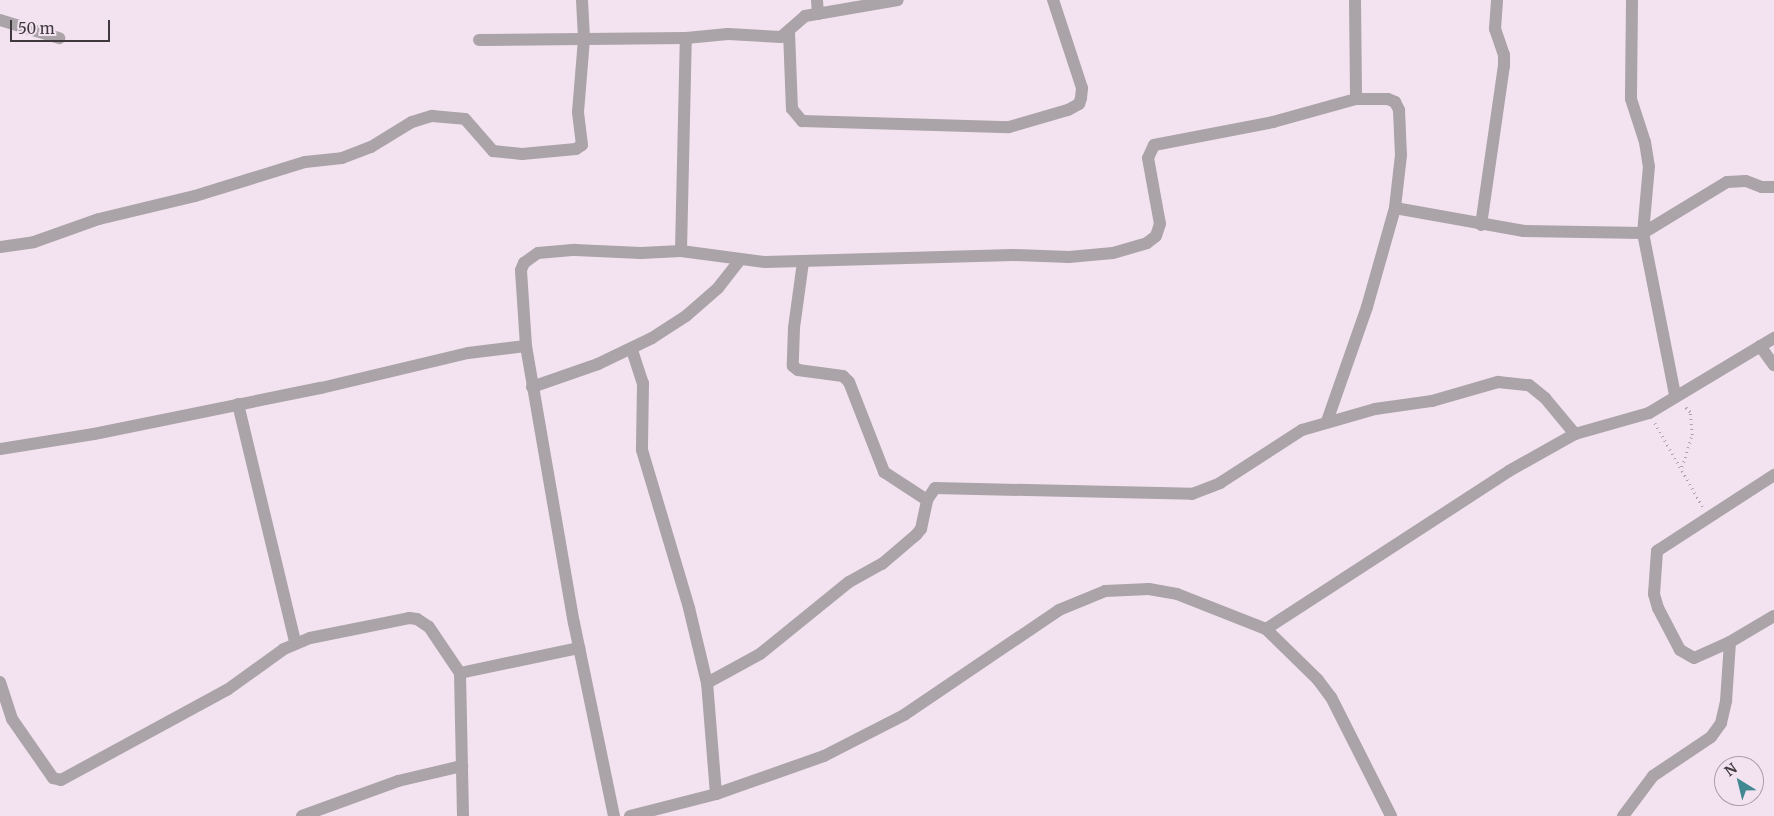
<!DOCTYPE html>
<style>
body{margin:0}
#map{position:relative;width:1774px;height:816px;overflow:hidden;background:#f3e3f0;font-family:Merriweather,serif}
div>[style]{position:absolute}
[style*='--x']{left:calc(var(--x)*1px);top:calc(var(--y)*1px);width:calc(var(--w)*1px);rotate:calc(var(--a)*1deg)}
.path>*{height:2.5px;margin-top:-1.25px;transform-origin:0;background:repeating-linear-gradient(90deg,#ada1ab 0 1px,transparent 0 5px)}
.minor>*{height:12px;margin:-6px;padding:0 6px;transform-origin:6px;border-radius:6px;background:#aaa3a8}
span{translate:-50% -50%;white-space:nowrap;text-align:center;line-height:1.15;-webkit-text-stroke:4.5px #f3e3f0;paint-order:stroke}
.north{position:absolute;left:1714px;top:756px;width:50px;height:50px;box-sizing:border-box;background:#f3e3f0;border:1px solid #ab9fa9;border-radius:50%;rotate:324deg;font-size:14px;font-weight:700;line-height:20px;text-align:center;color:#3f393e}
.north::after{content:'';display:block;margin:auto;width:18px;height:22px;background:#428892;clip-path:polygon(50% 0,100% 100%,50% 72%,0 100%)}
.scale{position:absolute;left:10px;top:20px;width:100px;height:22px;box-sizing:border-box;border:2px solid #3f393e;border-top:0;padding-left:6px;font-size:15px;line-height:18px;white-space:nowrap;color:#3f393e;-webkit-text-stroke:4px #f3e3f0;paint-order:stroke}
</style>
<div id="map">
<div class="path">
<i style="--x:1655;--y:423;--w:97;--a:60.3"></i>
<i style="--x:1682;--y:467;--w:34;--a:-73"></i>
<i style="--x:1692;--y:435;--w:23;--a:-95"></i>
<i style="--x:1690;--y:412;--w:7;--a:-135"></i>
</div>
<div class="minor">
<i style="--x:582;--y:0;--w:39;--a:87"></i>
<i style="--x:584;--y:39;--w:102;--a:-0.6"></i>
<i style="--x:686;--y:38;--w:42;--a:-5.4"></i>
<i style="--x:728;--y:34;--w:53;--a:3.2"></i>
<i style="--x:781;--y:37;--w:32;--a:-41"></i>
<i style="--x:805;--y:16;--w:94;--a:-9.8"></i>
<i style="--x:817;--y:0;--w:14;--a:86"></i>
<i style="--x:1355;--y:0;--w:99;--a:89.4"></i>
<i style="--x:1632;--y:0;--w:99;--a:90.6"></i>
<i style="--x:1631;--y:99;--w:45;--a:72"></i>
<i style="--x:1645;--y:142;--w:24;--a:81"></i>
<i style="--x:1649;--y:166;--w:67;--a:95.1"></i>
<i style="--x:0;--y:20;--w:62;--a:17"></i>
<i style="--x:789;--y:32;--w:77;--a:87.8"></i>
<i style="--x:792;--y:109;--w:16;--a:50"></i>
<i style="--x:802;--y:121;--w:207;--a:1.7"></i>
<i style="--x:1009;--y:127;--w:61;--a:-16.1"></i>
<i style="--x:1068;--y:110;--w:13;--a:-29"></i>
<i style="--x:1079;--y:104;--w:6;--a:-72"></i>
<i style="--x:1081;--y:98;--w:10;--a:-84"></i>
<i style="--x:1082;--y:88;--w:93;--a:-108.2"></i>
<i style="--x:1395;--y:208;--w:131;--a:10.1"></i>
<i style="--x:1524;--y:231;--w:119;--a:1"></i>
<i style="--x:1643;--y:233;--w:165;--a:78.8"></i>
<i style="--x:1481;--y:225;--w:161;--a:-81.8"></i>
<i style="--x:1504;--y:66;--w:11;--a:-90"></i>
<i style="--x:1504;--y:55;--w:28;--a:-109"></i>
<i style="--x:1495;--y:29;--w:29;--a:-86"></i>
<i style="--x:1643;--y:233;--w:98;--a:-31.3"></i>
<i style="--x:1727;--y:182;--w:19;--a:-3"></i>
<i style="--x:1746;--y:181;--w:17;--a:21"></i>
<i style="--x:1762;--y:187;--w:12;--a:0"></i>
<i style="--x:0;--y:247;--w:34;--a:-8"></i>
<i style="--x:34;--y:242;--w:69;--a:-19.5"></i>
<i style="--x:99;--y:219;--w:99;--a:-13.5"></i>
<i style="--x:195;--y:196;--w:115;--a:-17.2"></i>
<i style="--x:305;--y:162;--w:37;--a:-6"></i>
<i style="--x:342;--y:158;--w:31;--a:-21"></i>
<i style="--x:371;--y:147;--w:48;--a:-31.4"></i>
<i style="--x:412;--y:122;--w:21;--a:-17"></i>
<i style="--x:432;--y:116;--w:33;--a:5"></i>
<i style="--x:465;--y:119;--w:43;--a:48.8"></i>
<i style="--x:493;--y:151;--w:29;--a:6"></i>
<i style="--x:522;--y:154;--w:54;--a:-5.3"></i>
<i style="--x:576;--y:149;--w:7;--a:-34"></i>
<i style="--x:582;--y:145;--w:33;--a:-97"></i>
<i style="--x:578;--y:112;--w:73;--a:-85.3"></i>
<i style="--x:584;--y:39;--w:105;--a:179.5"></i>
<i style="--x:681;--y:251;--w:213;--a:-88.7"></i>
<i style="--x:803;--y:262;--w:67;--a:97.8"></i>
<i style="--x:794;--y:328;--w:38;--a:92"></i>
<i style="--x:793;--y:366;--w:6;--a:39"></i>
<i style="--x:798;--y:370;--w:45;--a:7.6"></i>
<i style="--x:843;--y:376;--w:8;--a:45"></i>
<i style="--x:849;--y:382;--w:97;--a:68.7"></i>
<i style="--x:884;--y:472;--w:51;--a:33.1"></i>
<i style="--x:526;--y:346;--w:76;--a:-93.8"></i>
<i style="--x:521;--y:270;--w:8;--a:-67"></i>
<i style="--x:524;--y:263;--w:17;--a:-36"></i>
<i style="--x:538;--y:253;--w:37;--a:-5"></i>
<i style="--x:575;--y:250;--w:66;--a:2.6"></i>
<i style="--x:641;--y:253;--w:40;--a:-2.9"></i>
<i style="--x:681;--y:251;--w:85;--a:7.5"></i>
<i style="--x:765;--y:262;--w:248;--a:-1.6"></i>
<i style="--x:1013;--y:255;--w:56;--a:2"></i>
<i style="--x:1069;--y:257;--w:44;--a:-5.2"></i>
<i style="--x:1113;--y:253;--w:35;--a:-16"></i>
<i style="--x:1147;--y:243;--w:11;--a:-38"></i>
<i style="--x:1156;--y:236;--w:13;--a:-72"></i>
<i style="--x:1160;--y:224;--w:67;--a:-100.3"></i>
<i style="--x:1148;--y:158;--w:14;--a:-65"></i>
<i style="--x:1154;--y:145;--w:121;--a:-10.9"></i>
<i style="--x:1273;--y:122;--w:86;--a:-15.5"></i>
<i style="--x:1356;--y:99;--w:32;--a:0"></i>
<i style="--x:1388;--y:99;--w:8;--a:23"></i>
<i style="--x:1395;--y:102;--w:9;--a:63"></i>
<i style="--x:1399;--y:110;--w:45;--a:87.5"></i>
<i style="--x:1401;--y:155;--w:53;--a:96.5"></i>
<i style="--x:1395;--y:208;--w:103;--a:105.8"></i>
<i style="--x:1367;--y:307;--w:121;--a:109.3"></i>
<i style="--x:1760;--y:346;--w:24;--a:54"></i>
<i style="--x:632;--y:350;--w:35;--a:72"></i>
<i style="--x:643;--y:383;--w:67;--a:90.9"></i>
<i style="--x:642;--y:450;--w:165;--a:73.4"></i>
<i style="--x:689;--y:608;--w:77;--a:76.5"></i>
<i style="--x:532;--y:387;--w:70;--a:-19.2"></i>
<i style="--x:598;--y:364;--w:60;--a:-25.7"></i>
<i style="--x:652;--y:338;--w:40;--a:-32.9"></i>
<i style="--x:686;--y:316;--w:43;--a:-41.2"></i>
<i style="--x:718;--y:288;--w:36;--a:-52"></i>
<i style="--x:238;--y:404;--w:245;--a:76.5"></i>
<i style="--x:0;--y:449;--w:95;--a:-9.1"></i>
<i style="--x:94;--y:434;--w:232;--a:-11.5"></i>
<i style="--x:321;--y:388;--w:151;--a:-13.4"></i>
<i style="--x:468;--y:353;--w:58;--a:-6.9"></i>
<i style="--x:526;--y:346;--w:281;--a:80.2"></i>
<i style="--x:574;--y:623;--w:197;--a:78.3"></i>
<i style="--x:1266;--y:629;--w:73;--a:44.4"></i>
<i style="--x:1318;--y:680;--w:21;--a:53"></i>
<i style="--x:1331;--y:697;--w:133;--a:63.2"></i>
<i style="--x:1730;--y:642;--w:39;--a:156"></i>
<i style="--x:1694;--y:658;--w:16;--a:-150"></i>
<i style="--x:1680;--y:650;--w:47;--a:-117.6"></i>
<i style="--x:1658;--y:608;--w:15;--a:-106"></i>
<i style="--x:1654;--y:594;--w:43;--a:-86"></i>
<i style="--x:1657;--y:551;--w:140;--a:-33"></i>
<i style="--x:0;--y:682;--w:39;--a:72"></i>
<i style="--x:12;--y:719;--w:72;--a:55.2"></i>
<i style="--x:53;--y:778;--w:8;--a:14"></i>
<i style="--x:61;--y:780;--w:189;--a:-28.5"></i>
<i style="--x:227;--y:690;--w:70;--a:-35.7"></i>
<i style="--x:284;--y:649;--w:28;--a:-23"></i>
<i style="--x:310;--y:638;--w:101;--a:-11.4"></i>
<i style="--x:409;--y:618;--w:8;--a:7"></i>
<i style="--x:417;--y:619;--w:14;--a:34"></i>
<i style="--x:429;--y:627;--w:55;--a:56"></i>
<i style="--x:716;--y:794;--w:111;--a:-94.6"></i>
<i style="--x:707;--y:683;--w:60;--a:-28.7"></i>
<i style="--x:760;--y:654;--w:114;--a:-39"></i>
<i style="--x:849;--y:582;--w:38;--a:-29"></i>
<i style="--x:882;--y:564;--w:45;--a:-40.5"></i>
<i style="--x:916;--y:535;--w:8;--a:-50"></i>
<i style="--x:921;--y:529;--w:30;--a:-78"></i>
<i style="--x:927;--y:500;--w:14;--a:-56"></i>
<i style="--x:935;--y:488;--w:257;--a:1.3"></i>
<i style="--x:1192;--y:494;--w:30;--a:-21"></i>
<i style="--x:1220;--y:483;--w:98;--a:-32.9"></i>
<i style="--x:1302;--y:430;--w:76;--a:-16"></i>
<i style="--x:1375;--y:409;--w:58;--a:-8"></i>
<i style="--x:1432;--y:401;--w:69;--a:-16.1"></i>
<i style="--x:1498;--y:382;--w:31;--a:6"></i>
<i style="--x:1529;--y:385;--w:21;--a:39"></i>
<i style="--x:1545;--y:398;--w:47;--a:50.2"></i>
<i style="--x:302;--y:816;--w:102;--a:-20"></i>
<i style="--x:398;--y:781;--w:66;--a:-13.2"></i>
<i style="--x:463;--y:816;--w:143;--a:-91.2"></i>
<i style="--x:460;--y:673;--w:122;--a:-11.9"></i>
<i style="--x:630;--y:816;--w:89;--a:-14.3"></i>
<i style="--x:716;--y:794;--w:114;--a:-19.4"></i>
<i style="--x:824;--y:756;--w:90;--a:-27.1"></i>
<i style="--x:904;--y:715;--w:187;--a:-34.1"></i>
<i style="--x:1059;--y:610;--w:50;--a:-22.4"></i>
<i style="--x:1105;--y:591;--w:44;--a:-2.6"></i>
<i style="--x:1149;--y:589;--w:28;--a:10"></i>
<i style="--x:1177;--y:594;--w:96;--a:21.5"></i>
<i style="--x:1266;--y:629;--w:290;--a:-33"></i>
<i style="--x:1509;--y:471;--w:76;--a:-29.3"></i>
<i style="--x:1575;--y:434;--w:77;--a:-15.8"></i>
<i style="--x:1649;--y:413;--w:146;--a:-31"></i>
<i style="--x:1623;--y:816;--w:50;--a:-53.1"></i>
<i style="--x:1653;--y:776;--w:70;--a:-33.9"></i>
<i style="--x:1711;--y:737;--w:17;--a:-54"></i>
<i style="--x:1721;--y:723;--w:23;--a:-77"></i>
<i style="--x:1726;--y:701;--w:59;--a:-86.1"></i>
<i style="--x:1730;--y:642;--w:51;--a:-30.6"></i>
</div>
<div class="north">N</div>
<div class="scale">50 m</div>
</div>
